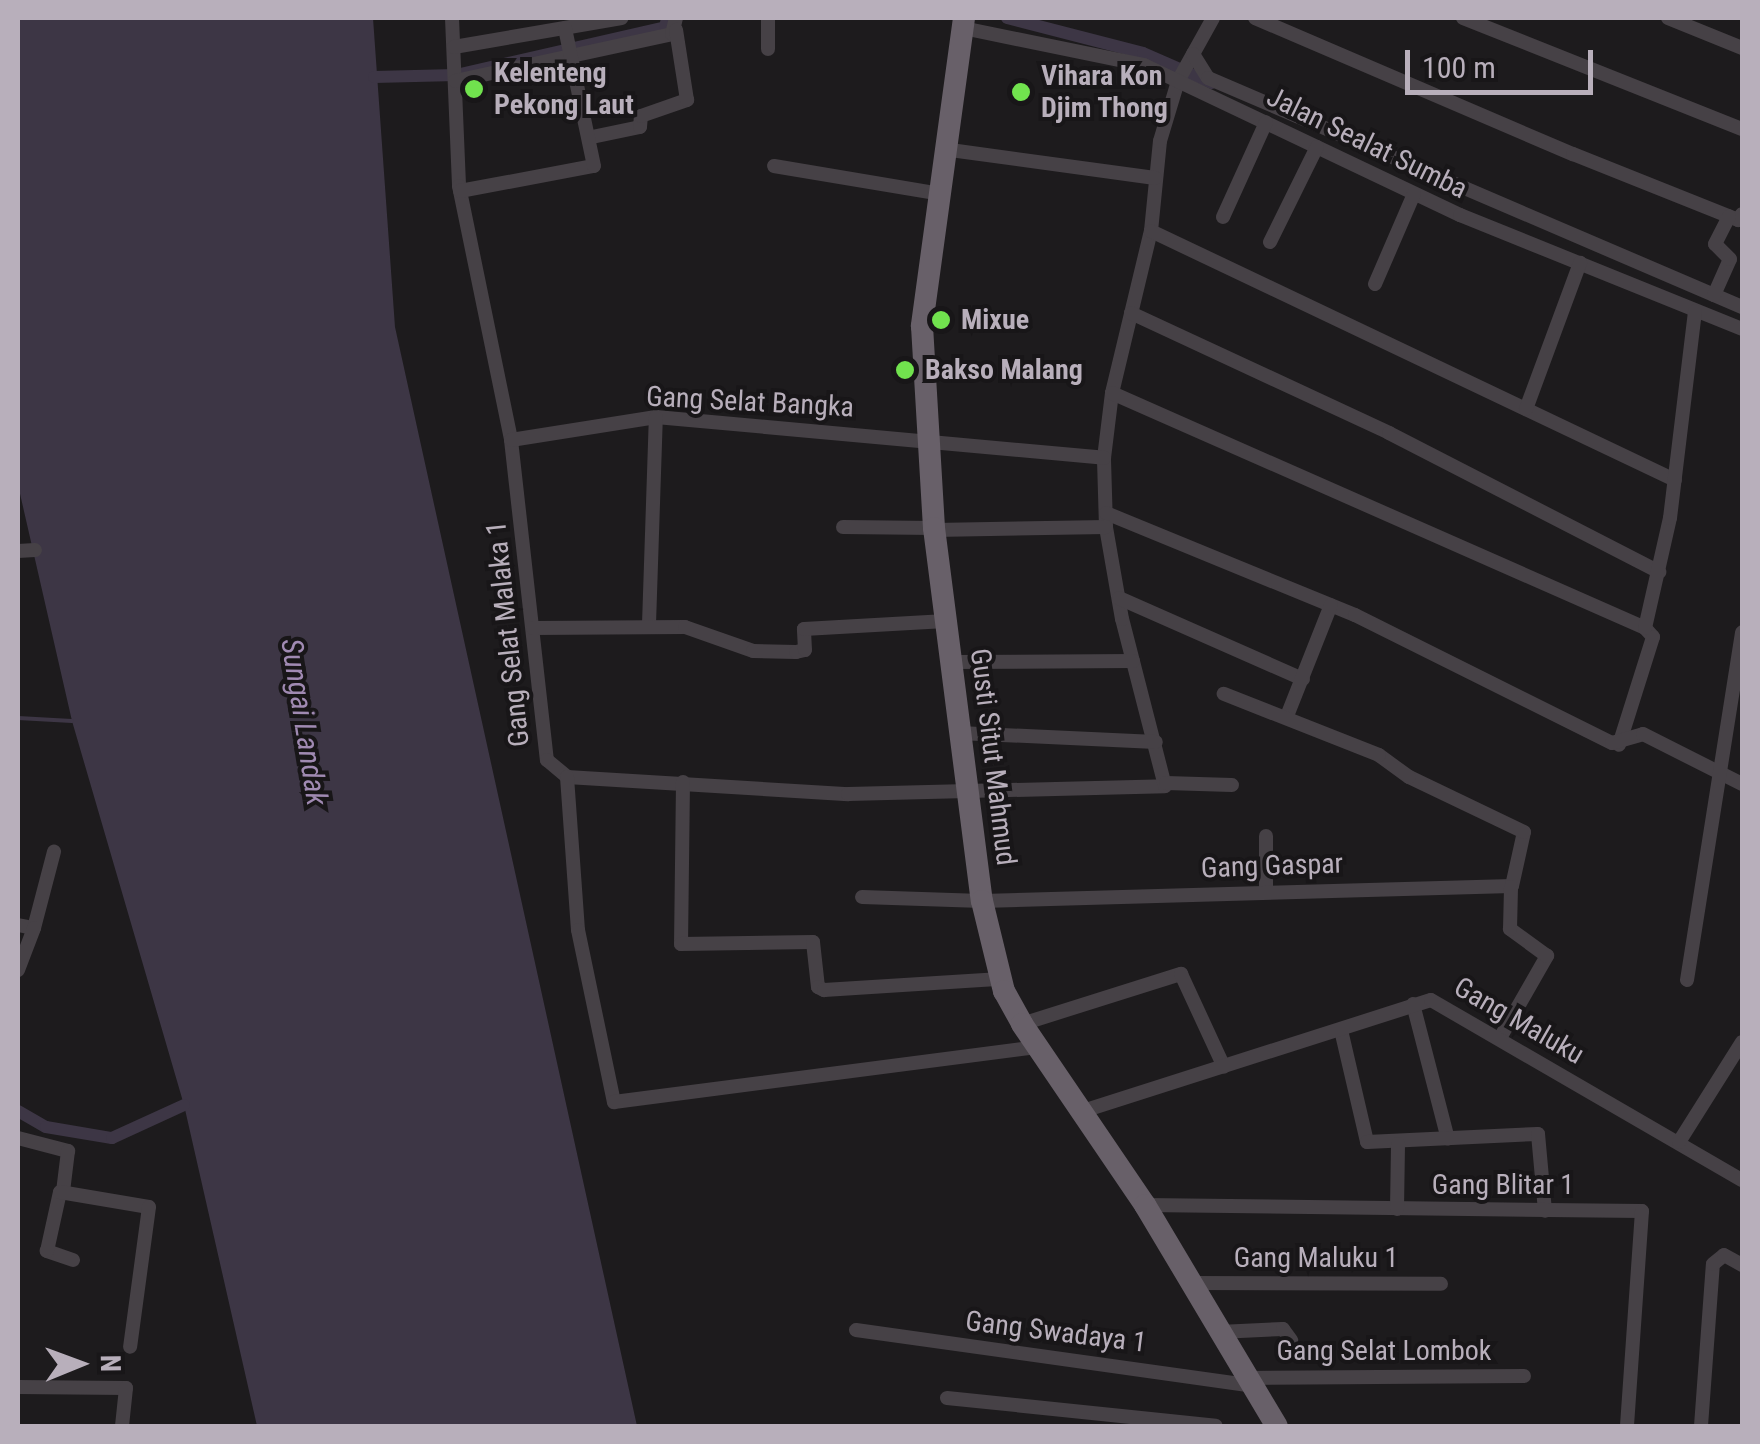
<!DOCTYPE html>
<style>
body{margin:0}
#map{position:relative;width:1760px;height:1444px;overflow:hidden;background:#1d1b1d;font-family:"Roboto Condensed",sans-serif}
div>[style]{position:absolute}
[style*='--x']{left:calc(var(--x)*1px);top:calc(var(--y)*1px);width:calc(var(--w)*1px);rotate:calc(var(--a)*1deg)}
.water>*{inset:0;background:#3d3645}
.stream>*{height:4px;margin:-2px;padding:0 2px;transform-origin:2px;border-radius:2px;background:#3d3645}
.canal>*{height:12px;margin:-6px;padding:0 6px;transform-origin:6px;border-radius:6px;background:#3d3645}
.minor>*{height:14px;margin:-7px;padding:0 7px;transform-origin:7px;border-radius:7px;background:#464146}
.trunk>*{height:22px;margin:-11px;padding:0 11px;transform-origin:11px;border-radius:11px;background:#686069}
.dots>*{width:28px;height:28px;translate:-50% -50%;box-sizing:border-box;border:5px solid #181618;border-radius:50%}
span{translate:-50% -50%;white-space:nowrap;text-align:center;line-height:1.15;-webkit-text-stroke:8px #181618;paint-order:stroke}
.poi-label{font-size:28px;color:#b8afbb;font-weight:700}
.left{translate:0 -50%;text-align:left}
.street-label{font-size:28px;color:#b8afbb}
.water-label{font-size:30px;color:#a08ab2;font-style:italic}
.frame{position:absolute;inset:0;border:20px solid #b8afbb;pointer-events:none}
.north{position:absolute;left:30px;top:1314px;width:100px;height:100px;-webkit-text-stroke:8px #181618;paint-order:stroke;rotate:89deg;font-size:28px;font-weight:700;line-height:40px;text-align:center;color:#b8afbb}
.north::after{content:'';display:block;margin:auto;width:35px;height:45px;background:#b8afbb;clip-path:polygon(50% 0,100% 100%,50% 72%,0 100%)}
.scale{position:absolute;left:1405px;top:50px;width:188px;height:45px;box-sizing:border-box;border:5px solid #b8afbb;border-top:0;padding-left:12px;font-size:30px;line-height:35px;white-space:nowrap;color:#b8afbb;-webkit-text-stroke:8px #181618;paint-order:stroke}
</style>
<div id="map">
<div class="water">
<i style="clip-path:polygon(18px 18px,373px 18px,395px 327px,637px 1426px,257px 1426px,184px 1105px,72px 721px,18px 485px)"></i>
</div>
<div class="stream">
<i style="--x:18;--y:718;--w:54;--a:3.2"></i>
</div>
<div class="canal">
<i style="--x:1007;--y:18;--w:140;--a:14.4"></i>
<i style="--x:1143;--y:53;--w:75;--a:23.5"></i>
<i style="--x:374;--y:77;--w:82;--a:-1.4"></i>
<i style="--x:456;--y:75;--w:214;--a:-12.9"></i>
<i style="--x:665;--y:27;--w:9;--a:-77"></i>
<i style="--x:18;--y:1111;--w:32;--a:30"></i>
<i style="--x:46;--y:1127;--w:67;--a:9.5"></i>
<i style="--x:112;--y:1138;--w:79;--a:-24.6"></i>
</div>
<div class="minor">
<i style="--x:452;--y:18;--w:168;--a:87.6"></i>
<i style="--x:459;--y:186;--w:259;--a:78.4"></i>
<i style="--x:511;--y:440;--w:322;--a:83.6"></i>
<i style="--x:547;--y:760;--w:26;--a:40"></i>
<i style="--x:567;--y:777;--w:282;--a:3.5"></i>
<i style="--x:848;--y:794;--w:317;--a:-1.4"></i>
<i style="--x:1165;--y:786;--w:172;--a:-104.4"></i>
<i style="--x:1122;--y:619;--w:93;--a:-99.9"></i>
<i style="--x:1106;--y:527;--w:69;--a:-91.7"></i>
<i style="--x:1104;--y:458;--w:65;--a:-83"></i>
<i style="--x:1112;--y:393;--w:167;--a:-76.5"></i>
<i style="--x:1151;--y:231;--w:90;--a:-84.3"></i>
<i style="--x:1160;--y:141;--w:63;--a:-73.3"></i>
<i style="--x:1178;--y:81;--w:72;--a:-60.9"></i>
<i style="--x:768;--y:18;--w:31;--a:90"></i>
<i style="--x:1255;--y:18;--w:346;--a:23.2"></i>
<i style="--x:1573;--y:154;--w:178;--a:21.8"></i>
<i style="--x:1738;--y:220;--w:7;--a:-56"></i>
<i style="--x:1463;--y:18;--w:300;--a:21.7"></i>
<i style="--x:1668;--y:18;--w:80;--a:22.1"></i>
<i style="--x:963;--y:28;--w:185;--a:11.6"></i>
<i style="--x:1144;--y:65;--w:350;--a:25.4"></i>
<i style="--x:1460;--y:215;--w:304;--a:22"></i>
<i style="--x:454;--y:47;--w:170;--a:-9.8"></i>
<i style="--x:1193;--y:54;--w:28;--a:58"></i>
<i style="--x:1208;--y:78;--w:581;--a:23.21"></i>
<i style="--x:455;--y:81;--w:222;--a:-12.2"></i>
<i style="--x:672;--y:34;--w:16;--a:-76"></i>
<i style="--x:592;--y:137;--w:49;--a:-11.8"></i>
<i style="--x:640;--y:127;--w:11;--a:-85"></i>
<i style="--x:641;--y:116;--w:49;--a:-19.2"></i>
<i style="--x:687;--y:100;--w:71;--a:-98.9"></i>
<i style="--x:943;--y:149;--w:214;--a:7.8"></i>
<i style="--x:774;--y:166;--w:164;--a:9.5"></i>
<i style="--x:460;--y:191;--w:136;--a:-10.6"></i>
<i style="--x:594;--y:166;--w:141;--a:-101.9"></i>
<i style="--x:1223;--y:217;--w:104;--a:-65.6"></i>
<i style="--x:1151;--y:231;--w:580;--a:25.42"></i>
<i style="--x:1270;--y:242;--w:106;--a:-63.7"></i>
<i style="--x:1375;--y:284;--w:98;--a:-66.6"></i>
<i style="--x:1714;--y:295;--w:39;--a:-66"></i>
<i style="--x:1730;--y:259;--w:21;--a:-135"></i>
<i style="--x:1715;--y:244;--w:31;--a:-63"></i>
<i style="--x:1131;--y:313;--w:285;--a:24.9"></i>
<i style="--x:1389;--y:433;--w:304;--a:27.2"></i>
<i style="--x:1112;--y:393;--w:583;--a:23.79"></i>
<i style="--x:1645;--y:628;--w:12;--a:48"></i>
<i style="--x:1653;--y:637;--w:113;--a:107.5"></i>
<i style="--x:1526;--y:409;--w:156;--a:-69.7"></i>
<i style="--x:511;--y:440;--w:147;--a:-9"></i>
<i style="--x:656;--y:417;--w:450;--a:5.2"></i>
<i style="--x:1106;--y:513;--w:269;--a:22.3"></i>
<i style="--x:1355;--y:615;--w:287;--a:26.5"></i>
<i style="--x:1612;--y:743;--w:32;--a:-16"></i>
<i style="--x:1643;--y:734;--w:111;--a:26.8"></i>
<i style="--x:843;--y:527;--w:91;--a:0.6"></i>
<i style="--x:934;--y:530;--w:172;--a:-1"></i>
<i style="--x:18;--y:551;--w:17;--a:-3"></i>
<i style="--x:1119;--y:598;--w:201;--a:23.8"></i>
<i style="--x:649;--y:624;--w:207;--a:-88.1"></i>
<i style="--x:533;--y:628;--w:152;--a:-0.4"></i>
<i style="--x:685;--y:627;--w:72;--a:19.4"></i>
<i style="--x:753;--y:651;--w:43;--a:1.3"></i>
<i style="--x:796;--y:652;--w:9;--a:-13"></i>
<i style="--x:805;--y:650;--w:21;--a:-93"></i>
<i style="--x:804;--y:629;--w:142;--a:-3.2"></i>
<i style="--x:1645;--y:628;--w:113;--a:-77.2"></i>
<i style="--x:1670;--y:518;--w:208;--a:-83.1"></i>
<i style="--x:950;--y:662;--w:183;--a:-0.3"></i>
<i style="--x:1287;--y:716;--w:119;--a:-68.4"></i>
<i style="--x:959;--y:733;--w:197;--a:2.6"></i>
<i style="--x:567;--y:777;--w:153;--a:85.9"></i>
<i style="--x:578;--y:930;--w:176;--a:78.2"></i>
<i style="--x:614;--y:1102;--w:428;--a:-7.4"></i>
<i style="--x:683;--y:782;--w:162;--a:90.7"></i>
<i style="--x:681;--y:944;--w:132;--a:-0.9"></i>
<i style="--x:813;--y:942;--w:45;--a:83.7"></i>
<i style="--x:818;--y:987;--w:7;--a:27"></i>
<i style="--x:824;--y:990;--w:177;--a:-3.6"></i>
<i style="--x:1166;--y:783;--w:66;--a:1.7"></i>
<i style="--x:1266;--y:836;--w:55;--a:90"></i>
<i style="--x:862;--y:897;--w:120;--a:1.9"></i>
<i style="--x:982;--y:901;--w:530;--a:-1.62"></i>
<i style="--x:1512;--y:886;--w:55;--a:-77.5"></i>
<i style="--x:1524;--y:832;--w:127;--a:-154.4"></i>
<i style="--x:1409;--y:777;--w:37;--a:-144"></i>
<i style="--x:1379;--y:755;--w:167;--a:-158.5"></i>
<i style="--x:18;--y:925;--w:16;--a:11"></i>
<i style="--x:34;--y:928;--w:79;--a:-75.3"></i>
<i style="--x:18;--y:970;--w:45;--a:-69.1"></i>
<i style="--x:1687;--y:980;--w:352;--a:-81"></i>
<i style="--x:1413;--y:1004;--w:139;--a:75.5"></i>
<i style="--x:1022;--y:1024;--w:167;--a:-17.5"></i>
<i style="--x:1181;--y:974;--w:102;--a:65.2"></i>
<i style="--x:1341;--y:1030;--w:115;--a:76.9"></i>
<i style="--x:1367;--y:1142;--w:171;--a:-2.7"></i>
<i style="--x:1538;--y:1134;--w:77;--a:84.8"></i>
<i style="--x:1500;--y:1038;--w:95;--a:-60.2"></i>
<i style="--x:1547;--y:956;--w:46;--a:-143.9"></i>
<i style="--x:1510;--y:929;--w:42;--a:-88.6"></i>
<i style="--x:1083;--y:1111;--w:365;--a:-17.7"></i>
<i style="--x:1431;--y:1000;--w:359;--a:30.1"></i>
<i style="--x:18;--y:1138;--w:52;--a:14.6"></i>
<i style="--x:68;--y:1151;--w:41;--a:97"></i>
<i style="--x:1679;--y:1142;--w:118;--a:-57.8"></i>
<i style="--x:1145;--y:1205;--w:497;--a:0.7"></i>
<i style="--x:1642;--y:1211;--w:216;--a:94"></i>
<i style="--x:1397;--y:1209;--w:65;--a:-89.1"></i>
<i style="--x:73;--y:1260;--w:28;--a:-161"></i>
<i style="--x:47;--y:1251;--w:60;--a:-77.6"></i>
<i style="--x:60;--y:1192;--w:90;--a:9.6"></i>
<i style="--x:149;--y:1207;--w:141;--a:97.7"></i>
<i style="--x:1191;--y:1283;--w:250;--a:0.2"></i>
<i style="--x:856;--y:1330;--w:397;--a:8"></i>
<i style="--x:1219;--y:1332;--w:64;--a:-2.7"></i>
<i style="--x:1283;--y:1329;--w:14;--a:54"></i>
<i style="--x:1246;--y:1378;--w:278;--a:-0.4"></i>
<i style="--x:18;--y:1387;--w:108;--a:0.5"></i>
<i style="--x:126;--y:1388;--w:38;--a:96"></i>
<i style="--x:947;--y:1398;--w:270;--a:5.9"></i>
<i style="--x:1701;--y:1426;--w:162;--a:-85.8"></i>
<i style="--x:1713;--y:1264;--w:14;--a:-39"></i>
<i style="--x:1724;--y:1255;--w:21;--a:29"></i>
</div>
<div class="trunk">
<i style="--x:964;--y:18;--w:311;--a:97.8"></i>
<i style="--x:922;--y:326;--w:202;--a:86.6"></i>
<i style="--x:934;--y:528;--w:376;--a:82.7"></i>
<i style="--x:982;--y:901;--w:93;--a:76.3"></i>
<i style="--x:1004;--y:991;--w:38;--a:61"></i>
<i style="--x:1022;--y:1024;--w:219;--a:55.8"></i>
<i style="--x:1145;--y:1205;--w:257;--a:59.2"></i>
</div>
<div class="dots">
<i style="left:474px;top:89px;background:#71e24e"></i>
<i style="left:1021px;top:92px;background:#71e24e"></i>
<i style="left:941px;top:320px;background:#71e24e"></i>
<i style="left:905px;top:370px;background:#71e24e"></i>
</div>
<div class="poi-label">
<span class="left" style="left:494px;top:89px">Kelenteng<br>Pekong Laut</span>
<span class="left" style="left:1041px;top:92px">Vihara Kon<br>Djim Thong</span>
<span class="left" style="left:961px;top:320px">Mixue</span>
<span class="left" style="left:925px;top:370px">Bakso Malang</span>
</div>
<div class="street-label">
<span style="left:1367px;top:143px;rotate:26deg">Jalan Sealat Sumba</span>
<span style="left:750px;top:402px;rotate:3deg">Gang Selat Bangka</span>
<span style="left:508px;top:634px;rotate:-96deg">Gang Selat Malaka 1</span>
<span style="left:993px;top:757px;rotate:83deg">Gusti Situt Mahmud</span>
<span style="left:1272px;top:866px;rotate:-2deg">Gang Gaspar</span>
<span style="left:1519px;top:1021px;rotate:30deg">Gang Maluku</span>
<span style="left:1503px;top:1185px">Gang Blitar 1</span>
<span style="left:1316px;top:1258px">Gang Maluku 1</span>
<span style="left:1056px;top:1332px;rotate:7deg">Gang Swadaya 1</span>
<span style="left:1384px;top:1351px">Gang Selat Lombok</span>
</div>
<div class="water-label">
<span style="left:304px;top:722px;rotate:81deg">Sungai Landak</span>
</div>
<div class="frame"></div>
<div class="north">N</div>
<div class="scale">100 m</div>
</div>
